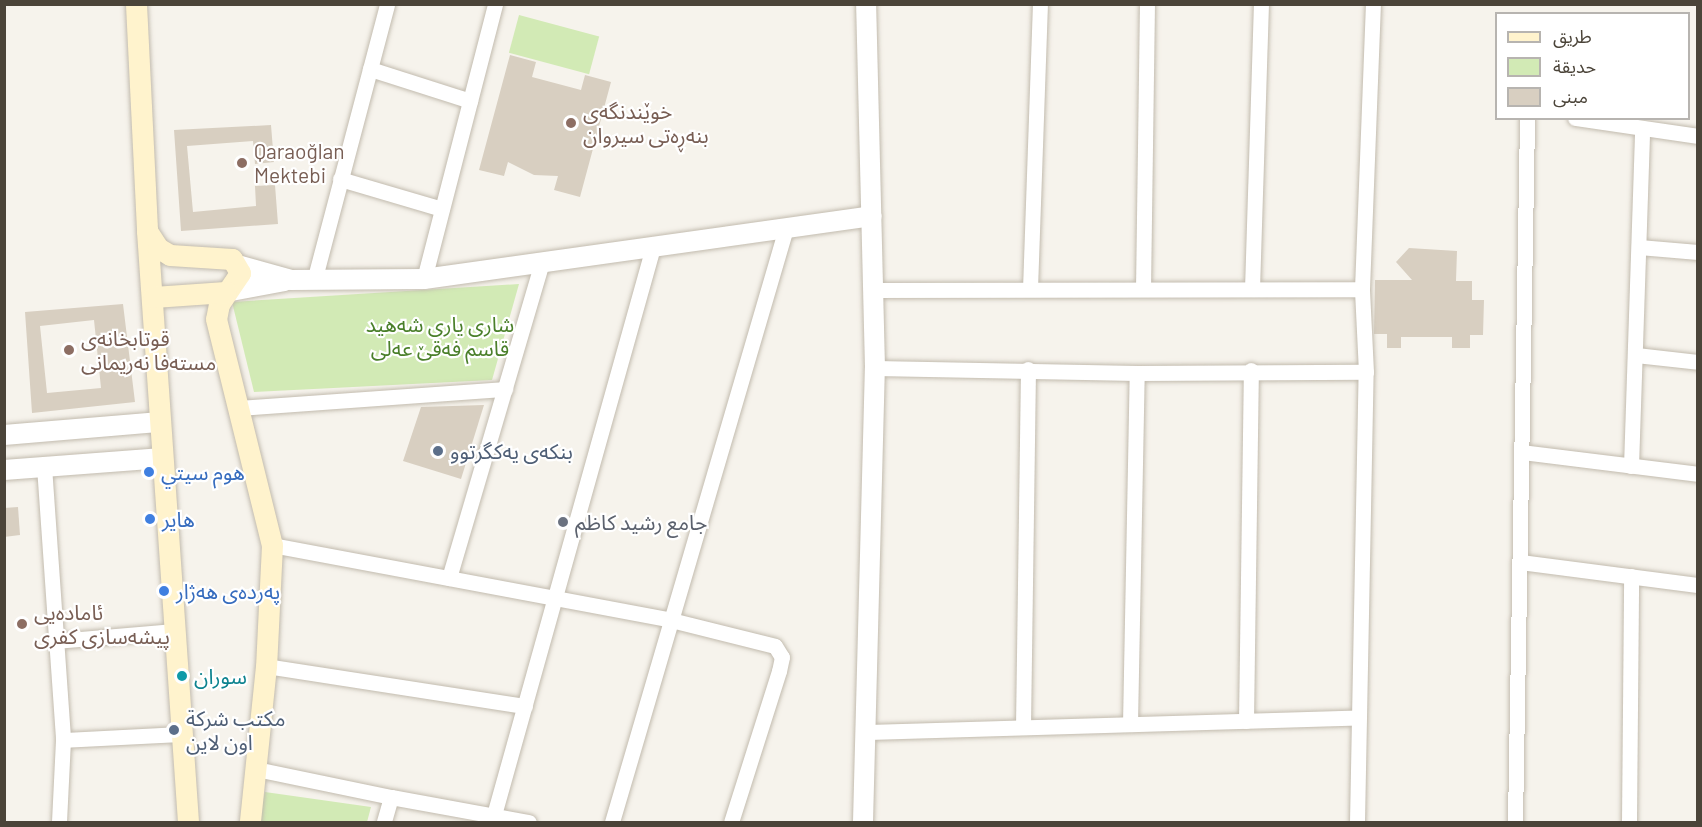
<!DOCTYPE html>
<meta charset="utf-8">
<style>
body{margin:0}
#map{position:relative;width:1702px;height:827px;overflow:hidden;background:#f6f3ec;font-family:Barlow,"Noto Sans Arabic",sans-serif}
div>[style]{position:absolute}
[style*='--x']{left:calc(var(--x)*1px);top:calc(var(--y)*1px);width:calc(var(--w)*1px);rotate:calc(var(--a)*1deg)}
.green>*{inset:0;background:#d2eab5;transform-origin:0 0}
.building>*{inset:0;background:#d8cfc1}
.roads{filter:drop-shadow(0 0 2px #c2bbae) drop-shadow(0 0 2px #c2bbae)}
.minor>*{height:15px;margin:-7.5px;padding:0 7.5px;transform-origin:7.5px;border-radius:7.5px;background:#fff}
.tertiary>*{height:20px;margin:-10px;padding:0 10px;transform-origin:10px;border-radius:10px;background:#fff}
.secondary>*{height:21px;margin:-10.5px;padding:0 10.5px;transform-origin:10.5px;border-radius:10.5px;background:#fff3cd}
.dots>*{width:16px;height:16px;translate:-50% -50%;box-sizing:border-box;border:3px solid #fff;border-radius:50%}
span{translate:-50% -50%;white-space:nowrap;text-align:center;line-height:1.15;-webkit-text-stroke:4.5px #fff;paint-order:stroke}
.education-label{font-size:21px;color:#785e54}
.left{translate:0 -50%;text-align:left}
.park-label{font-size:21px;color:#4a7f2a}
.service-label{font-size:21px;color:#4e5e75}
.shop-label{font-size:21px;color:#366cbe}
.worship-label{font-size:21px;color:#5b616d}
.culture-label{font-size:21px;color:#0d838f}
.frame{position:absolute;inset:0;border:6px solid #4b4439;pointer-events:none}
.legend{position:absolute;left:1495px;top:12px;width:195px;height:108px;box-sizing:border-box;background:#fff;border:2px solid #b7b4b0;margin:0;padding:8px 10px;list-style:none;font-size:18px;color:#4b4439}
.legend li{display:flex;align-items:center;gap:12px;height:30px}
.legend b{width:30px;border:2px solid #b7b4b0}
</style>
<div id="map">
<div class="green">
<i style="left:519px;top:15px;width:83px;height:39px;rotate:15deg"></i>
<i style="clip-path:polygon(519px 284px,492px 380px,254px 392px,232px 302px)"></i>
<i style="clip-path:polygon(265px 792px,371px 807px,367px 822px,257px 822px)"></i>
</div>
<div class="building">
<i style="clip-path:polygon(510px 55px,536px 62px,532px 77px,581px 90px,585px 75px,611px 82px,580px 197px,554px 190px,558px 176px,534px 175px,508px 162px,504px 176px,479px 170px)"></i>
<i style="clip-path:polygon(271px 125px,274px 162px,255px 164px,253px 141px,187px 146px,193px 212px,256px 206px,255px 186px,275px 185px,278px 224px,181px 231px,174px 130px)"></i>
<i style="clip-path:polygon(1409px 248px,1457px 251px,1456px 281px,1472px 281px,1472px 300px,1484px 300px,1483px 335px,1470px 335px,1470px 348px,1452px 348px,1452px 337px,1401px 337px,1401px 348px,1387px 348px,1387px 334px,1374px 334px,1375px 280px,1412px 280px,1396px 262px)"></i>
<i style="clip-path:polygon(evenodd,123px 304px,135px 402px,32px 413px,25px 312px,123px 304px,94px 320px,101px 388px,47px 393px,40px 326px,94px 320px)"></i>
<i style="clip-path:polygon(484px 405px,461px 479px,403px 461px,421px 407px)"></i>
<i style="clip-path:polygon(18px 507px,20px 535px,4px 537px,4px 508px)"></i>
</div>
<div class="roads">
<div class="minor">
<i style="--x:370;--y:69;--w:105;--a:17.7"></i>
<i style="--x:1575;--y:118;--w:124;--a:8.3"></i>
<i style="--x:340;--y:179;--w:106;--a:16.4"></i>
<i style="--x:1639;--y:247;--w:59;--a:4.8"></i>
<i style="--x:424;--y:279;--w:284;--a:-75.5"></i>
<i style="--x:314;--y:281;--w:286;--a:-75.2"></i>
<i style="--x:1030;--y:289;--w:285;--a:-88"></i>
<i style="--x:1143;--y:289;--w:285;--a:-89.2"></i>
<i style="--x:1252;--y:289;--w:285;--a:-88.2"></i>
<i style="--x:874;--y:290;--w:488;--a:-0.1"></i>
<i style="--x:1636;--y:355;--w:62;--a:6.4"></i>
<i style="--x:875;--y:368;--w:262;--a:1.1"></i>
<i style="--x:1137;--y:373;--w:229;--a:-0.3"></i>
<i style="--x:239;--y:408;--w:267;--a:-4.1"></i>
<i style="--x:1522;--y:452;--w:177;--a:7.1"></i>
<i style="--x:44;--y:466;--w:275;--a:86"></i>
<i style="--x:63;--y:740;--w:82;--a:92.8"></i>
<i style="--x:1631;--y:466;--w:338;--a:-88.1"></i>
<i style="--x:272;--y:545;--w:406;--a:10.6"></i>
<i style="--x:671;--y:620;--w:107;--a:14"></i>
<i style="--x:775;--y:646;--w:13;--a:58"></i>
<i style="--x:782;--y:657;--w:14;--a:102"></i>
<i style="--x:779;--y:671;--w:158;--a:107.6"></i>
<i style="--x:1520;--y:562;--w:179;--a:7.4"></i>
<i style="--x:449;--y:578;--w:329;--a:-73.6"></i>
<i style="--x:56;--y:641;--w:120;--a:-4.8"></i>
<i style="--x:266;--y:666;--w:262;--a:8.8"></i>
<i style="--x:1246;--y:721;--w:351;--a:-89.2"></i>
<i style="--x:1130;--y:724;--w:351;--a:-88.9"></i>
<i style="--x:1023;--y:727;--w:358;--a:-89.2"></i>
<i style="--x:867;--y:732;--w:492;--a:-1.7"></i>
<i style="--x:63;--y:740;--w:120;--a:-2.9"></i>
<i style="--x:256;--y:769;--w:138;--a:11.7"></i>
<i style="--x:391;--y:797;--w:26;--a:106"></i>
<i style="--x:391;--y:797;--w:140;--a:10.3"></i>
<i style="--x:492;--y:822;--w:597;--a:-74.36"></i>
<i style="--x:612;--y:822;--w:619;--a:-73.67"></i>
<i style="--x:1357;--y:822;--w:450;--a:-88.9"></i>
<i style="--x:1366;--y:372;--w:83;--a:-92.8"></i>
<i style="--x:1362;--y:289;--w:285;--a:-87.8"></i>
<i style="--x:1515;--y:822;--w:704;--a:-89.02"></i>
<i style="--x:1629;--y:822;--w:246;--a:-89.5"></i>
</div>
<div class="tertiary">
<i style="--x:237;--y:265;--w:56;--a:15.5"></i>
<i style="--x:291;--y:280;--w:133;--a:-0.4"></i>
<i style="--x:424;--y:279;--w:452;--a:-8"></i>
<i style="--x:226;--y:292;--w:60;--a:-10.6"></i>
<i style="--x:4;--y:435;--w:157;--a:-4.8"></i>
<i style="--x:4;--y:470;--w:159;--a:-4.3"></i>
<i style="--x:863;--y:822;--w:454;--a:-88.5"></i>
<i style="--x:875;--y:368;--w:364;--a:-91.4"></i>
</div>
<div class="secondary">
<i style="--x:136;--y:4;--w:227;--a:87.2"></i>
<i style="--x:147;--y:231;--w:592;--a:86.03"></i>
<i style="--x:147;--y:231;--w:20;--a:57"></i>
<i style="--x:158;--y:248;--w:14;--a:30"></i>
<i style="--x:170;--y:255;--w:62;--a:3.7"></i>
<i style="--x:232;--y:259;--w:16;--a:60"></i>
<i style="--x:240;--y:273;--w:37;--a:124"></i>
<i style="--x:219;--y:304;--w:15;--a:101"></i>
<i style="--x:216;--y:319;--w:233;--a:76.1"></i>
<i style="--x:272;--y:545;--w:121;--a:92.8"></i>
<i style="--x:266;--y:666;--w:157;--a:95.9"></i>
<i style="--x:153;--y:297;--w:73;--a:-3.9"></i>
</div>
</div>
<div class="dots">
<i style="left:571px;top:123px;background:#8d6e63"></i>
<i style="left:242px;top:163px;background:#8d6e63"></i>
<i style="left:69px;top:350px;background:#8d6e63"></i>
<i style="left:438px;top:451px;background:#5c6f8a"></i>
<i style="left:149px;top:472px;background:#3f7fe0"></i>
<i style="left:150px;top:519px;background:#3f7fe0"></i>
<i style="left:563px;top:522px;background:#6b7280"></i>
<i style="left:164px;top:591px;background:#3f7fe0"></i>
<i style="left:22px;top:624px;background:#8d6e63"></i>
<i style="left:182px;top:676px;background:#0f9aa8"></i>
<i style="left:174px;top:730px;background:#5c6f8a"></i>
</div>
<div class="education-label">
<span class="left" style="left:583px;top:123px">خوێندنگەی<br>بنەڕەتی سیروان</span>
<span class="left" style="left:254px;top:163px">Qaraoğlan<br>Mektebi</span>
<span class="left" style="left:81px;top:350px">قوتابخانەی<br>مستەفا نەریمانی</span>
<span class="left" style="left:34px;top:624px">ئامادەیی<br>پیشەسازی کفری</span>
</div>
<div class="park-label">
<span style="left:440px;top:336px">شاری یاری شەهید<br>قاسم فەقێ عەلی</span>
</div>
<div class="service-label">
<span class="left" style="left:450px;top:451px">بنکەی یەکگرتوو</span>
<span class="left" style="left:186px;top:730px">مكتب شركة<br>اون لاين</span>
</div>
<div class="shop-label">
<span class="left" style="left:161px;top:472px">هوم سيتي</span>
<span class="left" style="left:162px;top:519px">هاير</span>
<span class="left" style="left:176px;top:591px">پەردەى ھەژار</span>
</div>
<div class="worship-label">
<span class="left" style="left:575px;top:522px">جامع رشيد كاظم</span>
</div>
<div class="culture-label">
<span class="left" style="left:194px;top:676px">سوران</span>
</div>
<div class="frame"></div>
<ul class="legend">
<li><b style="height:8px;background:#fff3cd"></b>طريق</li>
<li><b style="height:16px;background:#d2eab5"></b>حديقة</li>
<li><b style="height:16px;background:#d8cfc1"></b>مبنى</li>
</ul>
</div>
